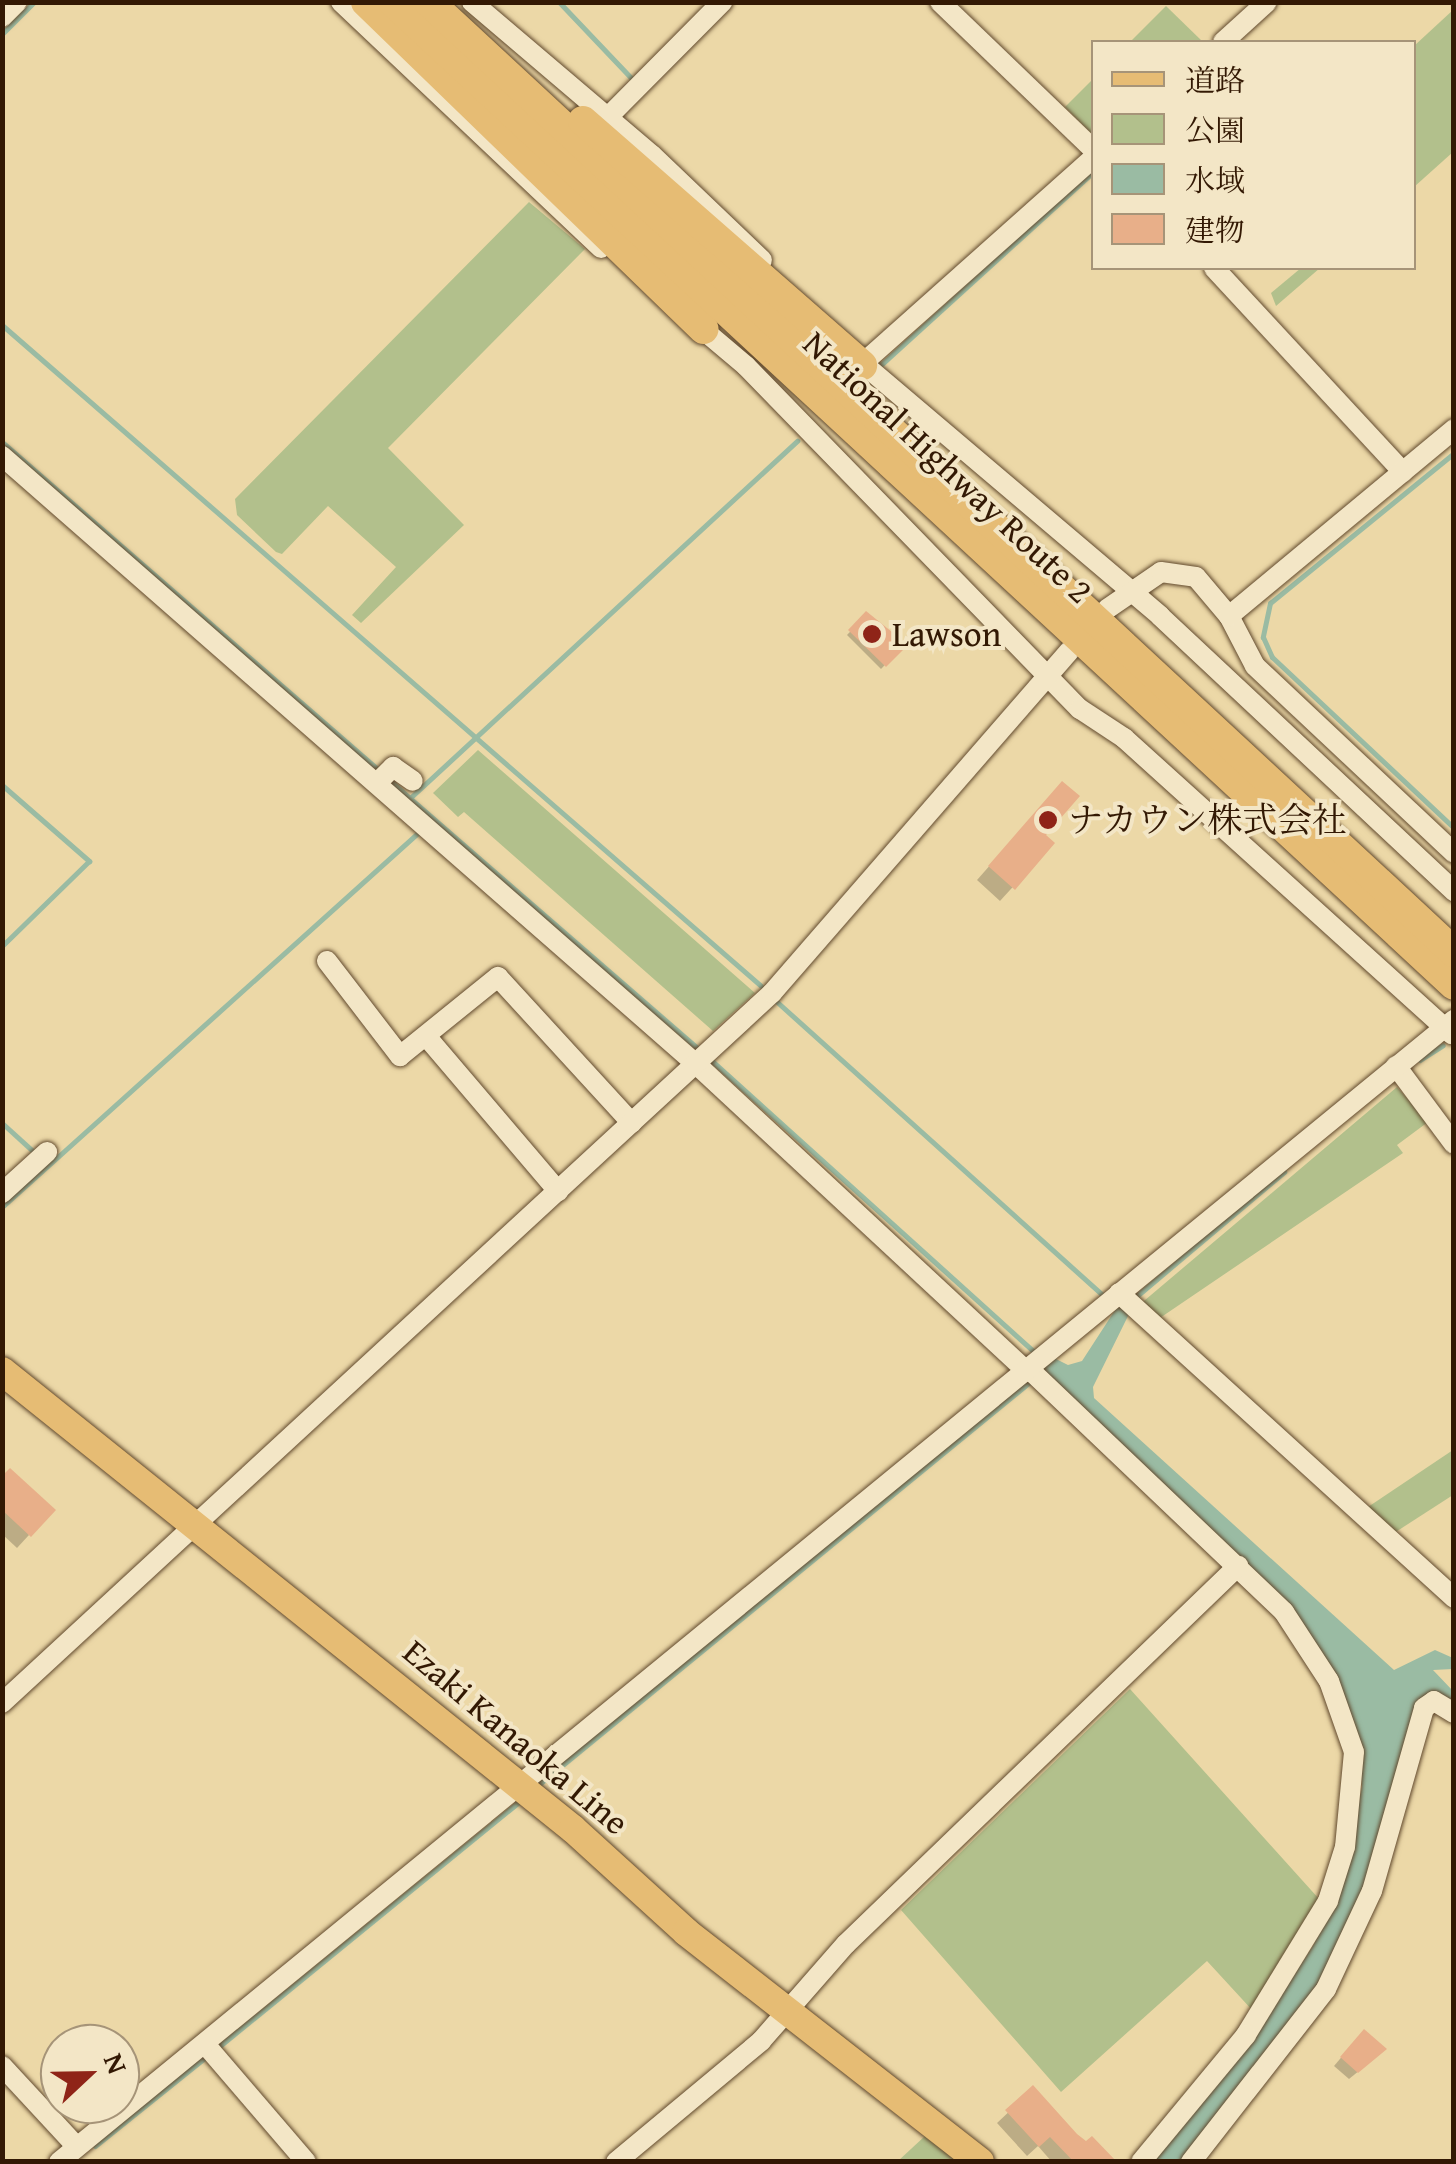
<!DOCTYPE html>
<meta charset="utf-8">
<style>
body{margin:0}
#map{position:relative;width:1456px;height:2164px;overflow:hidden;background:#ecd8a7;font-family:"Gentium Book Plus","Noto Serif JP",serif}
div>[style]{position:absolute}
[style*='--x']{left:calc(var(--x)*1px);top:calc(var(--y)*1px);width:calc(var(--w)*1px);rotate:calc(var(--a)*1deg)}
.green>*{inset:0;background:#b2c08c}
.water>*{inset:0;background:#9abba3}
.shadow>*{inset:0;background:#0003}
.stream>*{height:5px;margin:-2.5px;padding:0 2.5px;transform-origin:2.5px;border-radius:2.5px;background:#9abba3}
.building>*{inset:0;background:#e8af89}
.roads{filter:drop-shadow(0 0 2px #61492d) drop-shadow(0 0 2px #61492d)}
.minor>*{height:20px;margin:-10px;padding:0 10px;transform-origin:10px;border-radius:10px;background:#f3e6c6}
.major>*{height:28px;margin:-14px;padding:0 14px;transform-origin:14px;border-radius:14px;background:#e6bc74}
.highway>*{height:30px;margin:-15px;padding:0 15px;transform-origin:15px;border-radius:15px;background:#e6bc74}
.dots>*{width:28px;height:28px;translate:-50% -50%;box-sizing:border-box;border:5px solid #f3e6c6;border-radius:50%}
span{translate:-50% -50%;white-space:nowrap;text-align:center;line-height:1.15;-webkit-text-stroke:8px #f3e6c6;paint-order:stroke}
.street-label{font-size:35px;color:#331904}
.poi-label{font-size:35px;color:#331904}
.left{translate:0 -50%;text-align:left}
.frame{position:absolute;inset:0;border:5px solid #331904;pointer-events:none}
.legend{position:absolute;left:1091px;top:40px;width:325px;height:230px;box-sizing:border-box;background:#f3e6c6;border:2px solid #a69478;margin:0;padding:12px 18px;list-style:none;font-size:30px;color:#331904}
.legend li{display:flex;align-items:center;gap:20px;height:50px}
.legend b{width:50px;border:2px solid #a69478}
.north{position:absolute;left:40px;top:2024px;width:100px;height:100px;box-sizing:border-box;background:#f3e6c6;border:2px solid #a69478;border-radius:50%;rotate:68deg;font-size:28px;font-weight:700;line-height:40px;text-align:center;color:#331904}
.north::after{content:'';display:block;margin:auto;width:35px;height:45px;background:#8f2418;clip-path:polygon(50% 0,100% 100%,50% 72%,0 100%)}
</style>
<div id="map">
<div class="green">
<i style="clip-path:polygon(1166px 6px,1203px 42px,1130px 42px)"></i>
<i style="clip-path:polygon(1453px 10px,1453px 152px,1414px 187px,1414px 46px)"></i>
<i style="clip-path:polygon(1093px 79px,1093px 135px,1065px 107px)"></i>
<i style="clip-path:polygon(529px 202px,585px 249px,388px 448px,464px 525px,361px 623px,352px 615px,396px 567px,328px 506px,282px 554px,276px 552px,237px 515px,235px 499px)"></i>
<i style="clip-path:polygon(1301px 268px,1320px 268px,1276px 306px,1271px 293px)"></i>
<i style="clip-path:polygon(478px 750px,755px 993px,713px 1031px,464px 812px,458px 817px,433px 793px)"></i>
<i style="clip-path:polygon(1397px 1087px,1428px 1122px,1397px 1145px,1403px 1153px,1154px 1322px,1138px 1306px)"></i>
<i style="clip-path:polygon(1453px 1450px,1453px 1495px,1391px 1535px,1365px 1509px)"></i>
<i style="clip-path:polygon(1130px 1689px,1320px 1900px,1253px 2011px,1207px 1961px,1061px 2092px,901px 1910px)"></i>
<i style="clip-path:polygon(925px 2136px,957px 2161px,898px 2161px)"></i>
</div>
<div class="water">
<i style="clip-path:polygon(1119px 1304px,1129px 1314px,1093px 1387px,1094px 1398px,1394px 1670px,1435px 1650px,1453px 1658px,1453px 1669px,1433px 1670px,1453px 1691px,1453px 1705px,1439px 1694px,1396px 1776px,1366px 1884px,1323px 1982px,1184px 2161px,1148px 2161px,1264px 2020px,1313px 1946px,1341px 1886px,1362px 1787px,1360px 1763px,1307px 1636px,1038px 1372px,1054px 1358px,1068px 1365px,1082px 1361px)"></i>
</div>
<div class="shadow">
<i style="clip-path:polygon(866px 615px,904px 645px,881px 669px,847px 635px)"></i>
<i style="clip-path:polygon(1050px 797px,1042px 835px,1052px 844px,1000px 901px,977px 880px)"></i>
<i style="clip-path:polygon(2px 1479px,29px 1535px,17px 1548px,2px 1534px)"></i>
<i style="clip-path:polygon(1356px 2040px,1376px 2057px,1349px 2079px,1334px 2066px)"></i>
<i style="clip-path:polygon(1033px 2089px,1076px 2136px,1104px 2162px,1052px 2162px,1038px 2146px,1027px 2156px,997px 2123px)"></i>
</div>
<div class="stream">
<i style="--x:559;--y:2;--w:109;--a:46.5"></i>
<i style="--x:2;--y:34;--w:45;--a:-45"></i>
<i style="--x:2;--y:325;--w:1006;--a:41.05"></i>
<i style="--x:882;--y:364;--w:287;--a:-42.3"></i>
<i style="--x:2;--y:442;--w:503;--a:41.05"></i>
<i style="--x:1454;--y:453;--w:237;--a:140.8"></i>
<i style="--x:1270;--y:603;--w:35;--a:102"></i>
<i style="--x:1263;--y:637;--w:22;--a:66"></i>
<i style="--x:1272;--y:657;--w:250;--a:43.2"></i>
<i style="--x:389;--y:780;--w:413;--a:41"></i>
<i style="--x:2;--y:785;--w:116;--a:41.1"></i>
<i style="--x:89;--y:861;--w:122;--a:135.7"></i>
<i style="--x:410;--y:798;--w:527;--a:-42.69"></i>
<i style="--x:776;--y:1001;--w:440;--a:42"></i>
<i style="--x:710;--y:1059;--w:438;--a:42.1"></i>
<i style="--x:1420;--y:1060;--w:27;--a:-33"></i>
<i style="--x:2;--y:1123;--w:47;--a:42.4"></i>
<i style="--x:2;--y:1207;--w:562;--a:-41.97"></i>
<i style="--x:1132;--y:1300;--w:199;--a:-40.1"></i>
<i style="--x:537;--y:1786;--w:639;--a:-39.35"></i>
<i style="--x:216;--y:2049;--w:394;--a:-39.2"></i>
<i style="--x:95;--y:2146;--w:144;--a:-38.8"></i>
</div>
<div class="building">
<i style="clip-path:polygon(866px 611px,908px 645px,886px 667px,848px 630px)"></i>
<i style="clip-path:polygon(1062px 781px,1080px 796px,1046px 835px,1055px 843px,1015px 890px,988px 866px)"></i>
<i style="clip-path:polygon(10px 1468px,56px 1510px,31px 1537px,2px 1510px,2px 1476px)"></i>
<i style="clip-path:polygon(1364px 2029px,1387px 2049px,1358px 2073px,1340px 2057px)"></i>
<i style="clip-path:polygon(1033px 2085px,1077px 2134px,1086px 2141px,1092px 2136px,1117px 2162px,1074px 2162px,1050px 2137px,1039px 2147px,1005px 2110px)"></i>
</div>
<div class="roads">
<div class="minor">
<i style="--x:341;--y:2;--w:358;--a:43.4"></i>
<i style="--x:472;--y:2;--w:236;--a:40.4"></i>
<i style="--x:652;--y:155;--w:152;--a:43.7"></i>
<i style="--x:940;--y:2;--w:214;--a:43.9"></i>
<i style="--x:2;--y:17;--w:21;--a:-45"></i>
<i style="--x:1223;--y:42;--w:59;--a:-42.3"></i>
<i style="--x:606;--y:119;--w:165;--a:-45.2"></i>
<i style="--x:1214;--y:268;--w:278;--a:47.2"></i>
<i style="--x:694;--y:322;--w:68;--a:40.2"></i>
<i style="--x:746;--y:366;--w:479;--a:45.8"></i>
<i style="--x:1080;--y:709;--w:53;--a:33.4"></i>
<i style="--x:1124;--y:738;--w:442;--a:42.1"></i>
<i style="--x:855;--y:357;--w:400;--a:40.3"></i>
<i style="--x:1160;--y:616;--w:403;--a:43.1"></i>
<i style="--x:853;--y:372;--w:323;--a:-41.7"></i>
<i style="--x:2;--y:456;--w:923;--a:41.22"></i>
<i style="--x:696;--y:1064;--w:452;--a:42.9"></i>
<i style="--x:1107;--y:609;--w:65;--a:-34.4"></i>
<i style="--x:1161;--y:572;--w:35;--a:8"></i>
<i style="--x:1196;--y:577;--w:51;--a:49.8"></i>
<i style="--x:1229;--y:616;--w:56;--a:62.5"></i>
<i style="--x:1255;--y:666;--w:273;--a:43.2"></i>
<i style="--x:1229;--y:616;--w:293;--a:-39.7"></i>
<i style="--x:377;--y:783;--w:23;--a:-45"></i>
<i style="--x:393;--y:767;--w:24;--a:35"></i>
<i style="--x:327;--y:961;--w:120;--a:52.5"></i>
<i style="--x:400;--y:1056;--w:126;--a:-38.9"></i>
<i style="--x:498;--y:977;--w:198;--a:47.5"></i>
<i style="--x:426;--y:1036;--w:204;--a:49.6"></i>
<i style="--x:1396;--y:1066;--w:97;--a:53.4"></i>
<i style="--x:2;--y:1193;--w:61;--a:-42.3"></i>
<i style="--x:1119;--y:1293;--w:453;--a:42.3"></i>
<i style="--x:1029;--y:1369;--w:352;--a:43.6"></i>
<i style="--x:1284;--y:1612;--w:82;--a:56.9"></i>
<i style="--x:1329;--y:1681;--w:75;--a:70.6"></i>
<i style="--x:1354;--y:1752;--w:95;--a:95.4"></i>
<i style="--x:1345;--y:1847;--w:57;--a:107.5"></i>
<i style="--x:1328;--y:1901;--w:157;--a:121.5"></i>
<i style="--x:1246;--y:2035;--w:165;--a:129.6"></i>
<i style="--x:2;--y:1703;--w:1047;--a:-42.68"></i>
<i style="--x:772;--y:993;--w:453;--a:-49"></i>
<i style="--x:205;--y:2044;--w:155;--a:49.4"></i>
<i style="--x:2;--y:2066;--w:110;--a:47.2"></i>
<i style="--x:59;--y:2162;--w:1803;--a:-39.31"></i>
<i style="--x:616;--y:2162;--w:189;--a:-39.8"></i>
<i style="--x:761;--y:2041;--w:129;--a:-48.8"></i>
<i style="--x:846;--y:1944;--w:545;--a:-43.96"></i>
<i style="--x:1191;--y:2162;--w:219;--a:-52"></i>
<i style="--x:1326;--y:1989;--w:108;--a:-64.9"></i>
<i style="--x:1372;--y:1891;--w:190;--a:-74.1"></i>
<i style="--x:1424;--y:1708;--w:12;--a:-35"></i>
<i style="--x:1434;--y:1701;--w:23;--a:31"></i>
</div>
<div class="major">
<i style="--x:2;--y:1371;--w:732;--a:38.73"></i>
<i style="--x:573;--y:1829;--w:153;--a:42.3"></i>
<i style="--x:686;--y:1932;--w:373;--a:38"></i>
</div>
<div class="highway">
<i style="--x:366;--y:2;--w:470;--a:44.1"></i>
<i style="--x:393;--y:2;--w:1446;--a:42.81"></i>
<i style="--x:429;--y:2;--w:1398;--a:42.83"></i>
<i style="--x:583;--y:121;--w:371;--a:41.2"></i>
</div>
</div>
<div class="dots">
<i style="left:872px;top:634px;background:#8f2418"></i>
<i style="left:1048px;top:820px;background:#8f2418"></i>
</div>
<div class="street-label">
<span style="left:948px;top:467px;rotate:43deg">National Highway Route 2</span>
<span style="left:516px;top:1737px;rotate:40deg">Ezaki Kanaoka Line</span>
</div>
<div class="poi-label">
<span class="left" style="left:892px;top:634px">Lawson</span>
<span class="left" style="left:1068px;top:820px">ナカウン株式会社</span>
</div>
<div class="frame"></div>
<ul class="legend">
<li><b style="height:12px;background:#e6bc74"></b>道路</li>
<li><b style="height:28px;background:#b2c08c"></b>公園</li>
<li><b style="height:28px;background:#9abba3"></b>水域</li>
<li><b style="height:28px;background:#e8af89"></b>建物</li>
</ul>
<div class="north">N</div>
</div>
